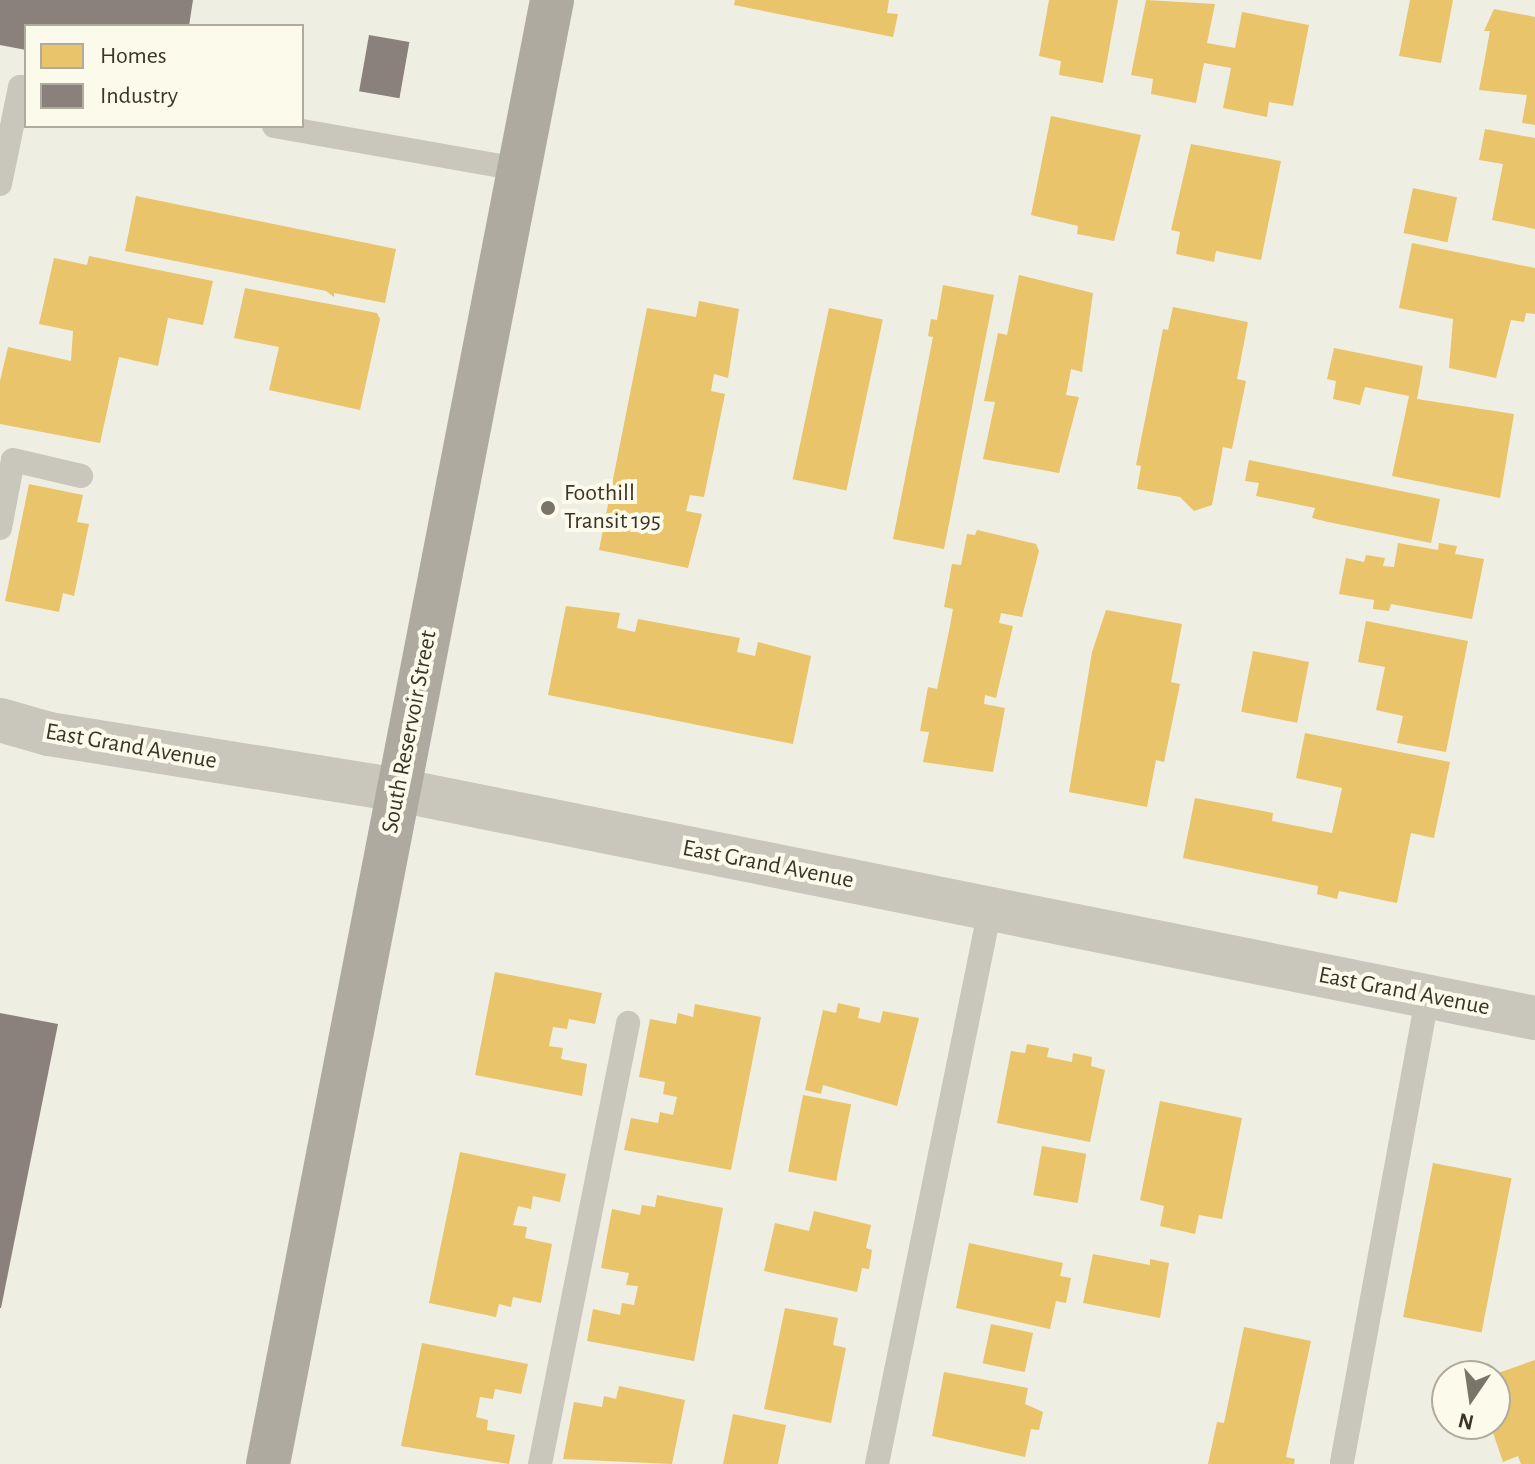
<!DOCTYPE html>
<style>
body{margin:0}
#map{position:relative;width:1535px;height:1464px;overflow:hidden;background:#efeee3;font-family:"Alegreya Sans",sans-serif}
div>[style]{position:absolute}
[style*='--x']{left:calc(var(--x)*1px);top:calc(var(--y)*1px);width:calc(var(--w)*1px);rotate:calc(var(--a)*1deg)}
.homes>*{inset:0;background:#e9c46a;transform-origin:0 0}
.industry>*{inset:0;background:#8a817c;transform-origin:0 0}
.service>*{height:24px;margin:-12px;padding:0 12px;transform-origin:12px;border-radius:12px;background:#c9c6bb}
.tertiary>*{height:44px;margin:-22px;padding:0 22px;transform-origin:22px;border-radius:22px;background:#c9c6bb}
.primary>*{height:44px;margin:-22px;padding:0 22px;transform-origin:22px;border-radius:22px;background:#aeaaa0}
.dots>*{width:22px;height:22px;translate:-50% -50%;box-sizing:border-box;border:4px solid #fcfaeb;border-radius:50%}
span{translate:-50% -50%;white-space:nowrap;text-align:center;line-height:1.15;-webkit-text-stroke:8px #fcfaeb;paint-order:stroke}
.poi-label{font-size:24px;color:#3b3428}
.left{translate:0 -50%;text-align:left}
.street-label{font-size:24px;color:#3b3428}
.legend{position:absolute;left:24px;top:24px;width:280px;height:104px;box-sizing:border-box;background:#fcfaeb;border:2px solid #afab9d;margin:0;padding:10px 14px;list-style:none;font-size:24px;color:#3b3428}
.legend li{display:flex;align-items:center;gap:16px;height:40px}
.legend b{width:40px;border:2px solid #afab9d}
.north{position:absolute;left:1431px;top:1360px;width:80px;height:80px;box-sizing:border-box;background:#fcfaeb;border:2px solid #afab9d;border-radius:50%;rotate:193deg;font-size:22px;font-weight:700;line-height:32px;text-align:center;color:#3b3428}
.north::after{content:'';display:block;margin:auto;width:28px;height:36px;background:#7a7569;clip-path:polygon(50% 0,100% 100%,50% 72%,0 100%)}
</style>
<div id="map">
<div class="homes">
<i style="clip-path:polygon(735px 0,889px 0,887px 13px,898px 14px,893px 37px,734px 5px)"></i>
<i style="clip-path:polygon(1049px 0,1118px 0,1103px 83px,1059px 75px,1061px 61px,1039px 56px)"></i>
<i style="clip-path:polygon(1146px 0,1215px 4px,1207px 43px,1235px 48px,1242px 12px,1309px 25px,1293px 106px,1269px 102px,1267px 117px,1223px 108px,1231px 68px,1204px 63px,1196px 103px,1151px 94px,1153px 79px,1131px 75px)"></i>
<i style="clip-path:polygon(1410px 0,1453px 0,1441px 63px,1399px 56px)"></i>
<i style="clip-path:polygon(1494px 9px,1535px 17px,1535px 125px,1522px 123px,1527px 95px,1479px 90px,1490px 31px,1484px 31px)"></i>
<i style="clip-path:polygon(1051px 116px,1141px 135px,1114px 241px,1077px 234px,1078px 226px,1031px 215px)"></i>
<i style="clip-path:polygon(1485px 129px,1535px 138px,1535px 229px,1492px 220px,1503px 164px,1479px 160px)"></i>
<i style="clip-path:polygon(1191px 144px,1281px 161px,1261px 260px,1216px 251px,1214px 262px,1176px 254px,1180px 232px,1171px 230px)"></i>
<i style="left:1413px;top:188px;width:45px;height:46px;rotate:12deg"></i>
<i style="clip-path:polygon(136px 196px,396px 249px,385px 303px,334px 293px,334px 297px,326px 291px,125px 251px)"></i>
<i style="clip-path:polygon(1412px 243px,1535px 268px,1535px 314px,1526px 313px,1524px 322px,1511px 320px,1496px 378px,1449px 368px,1453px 319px,1399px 308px)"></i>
<i style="clip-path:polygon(89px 256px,213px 281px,203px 325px,168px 318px,158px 366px,119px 357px,100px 443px,0 424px,0 381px,8px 347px,71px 361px,73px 331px,39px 324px,54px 258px,87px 265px)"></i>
<i style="clip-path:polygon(1019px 275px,1093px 293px,1082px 372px,1071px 369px,1066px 395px,1079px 397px,1059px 473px,983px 459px,995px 402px,984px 401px,998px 333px,1007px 335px)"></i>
<i style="clip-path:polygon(943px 285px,994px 295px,944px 549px,893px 539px,933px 337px,928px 336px,931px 319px,937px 320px)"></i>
<i style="clip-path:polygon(245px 288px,377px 313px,380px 319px,360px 410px,269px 390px,279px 347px,234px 338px)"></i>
<i style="clip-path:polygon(699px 301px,739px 309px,728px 378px,714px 374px,711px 391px,725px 394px,704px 497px,690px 495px,686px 511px,702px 514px,688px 568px,599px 550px,647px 308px,696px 317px)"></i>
<i style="clip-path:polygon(1173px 307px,1248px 322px,1237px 379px,1246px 381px,1232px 449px,1223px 447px,1212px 505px,1194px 511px,1180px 497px,1137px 489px,1141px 466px,1136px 465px,1163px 329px,1168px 330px)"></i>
<i style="left:829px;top:308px;width:55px;height:175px;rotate:12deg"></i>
<i style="clip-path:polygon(1334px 348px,1423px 366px,1417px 399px,1514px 414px,1500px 498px,1392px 476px,1409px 396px,1365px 387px,1360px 405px,1333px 399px,1336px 381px,1327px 379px)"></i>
<i style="clip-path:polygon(1249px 460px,1440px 499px,1431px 543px,1328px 522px,1312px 518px,1315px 508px,1256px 496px,1259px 483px,1245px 481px)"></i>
<i style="clip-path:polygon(29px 484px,83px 495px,77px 522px,89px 524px,74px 596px,63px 593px,59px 612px,5px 601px)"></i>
<i style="clip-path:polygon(977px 530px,1036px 544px,1039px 551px,1022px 617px,1001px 613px,999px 623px,1013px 626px,996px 698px,985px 695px,984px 704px,1005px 708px,993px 772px,923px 762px,929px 732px,920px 731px,928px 687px,937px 689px,950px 626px,953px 609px,944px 607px,952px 564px,961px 565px,967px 534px,975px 535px)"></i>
<i style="clip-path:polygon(1398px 543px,1438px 550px,1439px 543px,1457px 546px,1455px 554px,1484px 559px,1472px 619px,1391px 604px,1389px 611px,1373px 609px,1374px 600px,1339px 594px,1346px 558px,1364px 562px,1366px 555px,1385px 558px,1383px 566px,1394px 567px)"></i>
<i style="clip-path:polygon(566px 606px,620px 613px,617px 628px,635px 632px,638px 619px,740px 638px,737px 652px,755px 656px,758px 642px,811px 656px,793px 744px,548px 695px)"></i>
<i style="clip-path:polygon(1106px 610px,1182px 624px,1171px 682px,1180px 684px,1164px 762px,1156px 760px,1147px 807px,1069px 792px,1092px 652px)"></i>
<i style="clip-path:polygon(1366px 621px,1468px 641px,1446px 752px,1397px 743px,1403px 716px,1376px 710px,1385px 667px,1358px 662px)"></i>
<i style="left:1253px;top:651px;width:57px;height:62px;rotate:11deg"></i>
<i style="clip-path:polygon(1305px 733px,1450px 762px,1434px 838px,1411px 833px,1397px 903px,1339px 891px,1337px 899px,1317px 894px,1318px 886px,1183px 858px,1195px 798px,1273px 813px,1272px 821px,1332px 833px,1342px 788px,1296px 778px)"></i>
<i style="clip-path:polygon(495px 972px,602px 993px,595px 1024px,569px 1019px,567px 1029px,553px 1027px,549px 1046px,563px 1048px,561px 1059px,587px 1064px,582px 1096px,475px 1075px)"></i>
<i style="clip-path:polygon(838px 1003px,860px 1008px,858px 1018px,880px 1023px,883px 1011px,919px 1018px,897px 1106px,823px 1085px,821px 1094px,805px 1090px,823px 1010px,836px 1013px)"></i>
<i style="clip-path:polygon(695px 1004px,761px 1017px,731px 1170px,624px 1150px,631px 1118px,658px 1123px,660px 1112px,673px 1115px,677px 1097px,663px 1094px,665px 1082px,639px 1077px,650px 1019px,676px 1024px,678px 1013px,693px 1017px)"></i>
<i style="clip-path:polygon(1027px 1044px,1049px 1048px,1047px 1057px,1072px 1062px,1073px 1053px,1092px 1057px,1091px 1066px,1105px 1070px,1090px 1142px,997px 1123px,1011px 1051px,1025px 1053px)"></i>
<i style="left:803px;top:1095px;width:49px;height:78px;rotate:11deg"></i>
<i style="clip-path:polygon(1160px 1101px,1242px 1118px,1222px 1219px,1199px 1215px,1195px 1234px,1160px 1226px,1164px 1206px,1140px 1200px)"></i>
<i style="left:1042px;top:1146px;width:45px;height:50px;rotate:10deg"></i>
<i style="clip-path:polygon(460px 1152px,566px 1174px,560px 1202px,533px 1196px,531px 1209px,518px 1206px,513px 1225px,527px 1227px,525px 1238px,552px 1244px,541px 1303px,513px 1297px,511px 1307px,499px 1304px,496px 1317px,429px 1303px)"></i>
<i style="left:1433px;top:1163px;width:80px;height:157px;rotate:11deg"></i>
<i style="clip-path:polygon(657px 1195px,723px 1208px,694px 1361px,587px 1341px,593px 1309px,620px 1315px,622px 1303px,634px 1305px,638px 1286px,626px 1285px,629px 1273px,601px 1268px,612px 1209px,640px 1215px,642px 1205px,655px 1207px)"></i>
<i style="clip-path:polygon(814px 1211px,871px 1225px,866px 1248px,872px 1250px,869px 1269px,862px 1268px,857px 1292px,764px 1271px,775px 1223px,809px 1231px)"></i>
<i style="clip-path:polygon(969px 1243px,1063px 1263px,1060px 1276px,1071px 1278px,1066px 1303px,1056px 1301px,1050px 1329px,956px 1308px)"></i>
<i style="clip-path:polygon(1093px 1254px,1150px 1265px,1150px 1259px,1169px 1263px,1160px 1318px,1083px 1303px)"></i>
<i style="clip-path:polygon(785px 1308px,838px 1318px,833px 1345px,846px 1348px,831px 1423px,764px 1409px)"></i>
<i style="left:991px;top:1324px;width:43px;height:40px;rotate:12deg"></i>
<i style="clip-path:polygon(1244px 1327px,1311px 1341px,1286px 1457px,1295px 1459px,1294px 1464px,1208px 1464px,1217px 1422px,1224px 1423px)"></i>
<i style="clip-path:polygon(422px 1343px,528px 1364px,521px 1394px,495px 1389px,493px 1399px,480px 1397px,476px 1417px,488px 1420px,487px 1430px,515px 1435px,509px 1464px,401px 1446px)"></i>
<i style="clip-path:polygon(1535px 1360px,1535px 1464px,1521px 1464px,1518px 1456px,1503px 1462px,1490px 1424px,1504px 1414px,1495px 1374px)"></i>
<i style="clip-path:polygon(944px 1372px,1028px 1388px,1025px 1404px,1043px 1412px,1039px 1430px,1031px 1429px,1025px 1457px,932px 1436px)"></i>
<i style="clip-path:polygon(619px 1386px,685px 1400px,672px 1464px,563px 1459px,574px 1402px,602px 1407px,604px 1396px,616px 1399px)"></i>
<i style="clip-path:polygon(733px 1414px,786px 1425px,778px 1464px,723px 1464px)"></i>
</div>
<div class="industry">
<i style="clip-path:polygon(0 0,193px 0,189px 26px,26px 26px,26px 50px,0 45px)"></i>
<i style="left:369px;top:35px;width:41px;height:57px;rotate:10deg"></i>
<i style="clip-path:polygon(0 1013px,58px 1024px,1px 1308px,0 1308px)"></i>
</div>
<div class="service">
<i style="--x:274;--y:126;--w:247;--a:10"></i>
<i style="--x:0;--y:184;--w:99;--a:-78.3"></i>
<i style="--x:20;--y:87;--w:6;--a:0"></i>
<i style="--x:0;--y:528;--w:69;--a:-79.2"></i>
<i style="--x:13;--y:460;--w:70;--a:13.2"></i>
<i style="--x:1342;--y:1462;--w:473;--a:-79.6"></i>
<i style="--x:540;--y:1464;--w:450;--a:-78.7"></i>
<i style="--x:877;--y:1464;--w:566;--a:-78.49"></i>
</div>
<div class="tertiary">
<i style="--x:0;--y:720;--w:51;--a:15.9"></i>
<i style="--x:49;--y:734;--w:353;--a:9.1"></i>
<i style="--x:398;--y:790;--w:1160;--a:11.34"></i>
</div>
<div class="primary">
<i style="--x:268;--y:1464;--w:1491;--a:-79.02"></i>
</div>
<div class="dots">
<i style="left:548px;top:508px;background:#7a7569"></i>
</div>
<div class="poi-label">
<span class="left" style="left:564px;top:508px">Foothill<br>Transit 195</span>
</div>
<div class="street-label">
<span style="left:410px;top:732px;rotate:-79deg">South Reservoir Street</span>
<span style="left:131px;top:747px;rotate:10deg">East Grand Avenue</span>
<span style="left:768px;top:865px;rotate:11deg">East Grand Avenue</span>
<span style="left:1404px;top:992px;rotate:11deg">East Grand Avenue</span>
</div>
<ul class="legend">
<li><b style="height:22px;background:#e9c46a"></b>Homes</li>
<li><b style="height:22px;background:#8a817c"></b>Industry</li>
</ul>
<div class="north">N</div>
</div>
